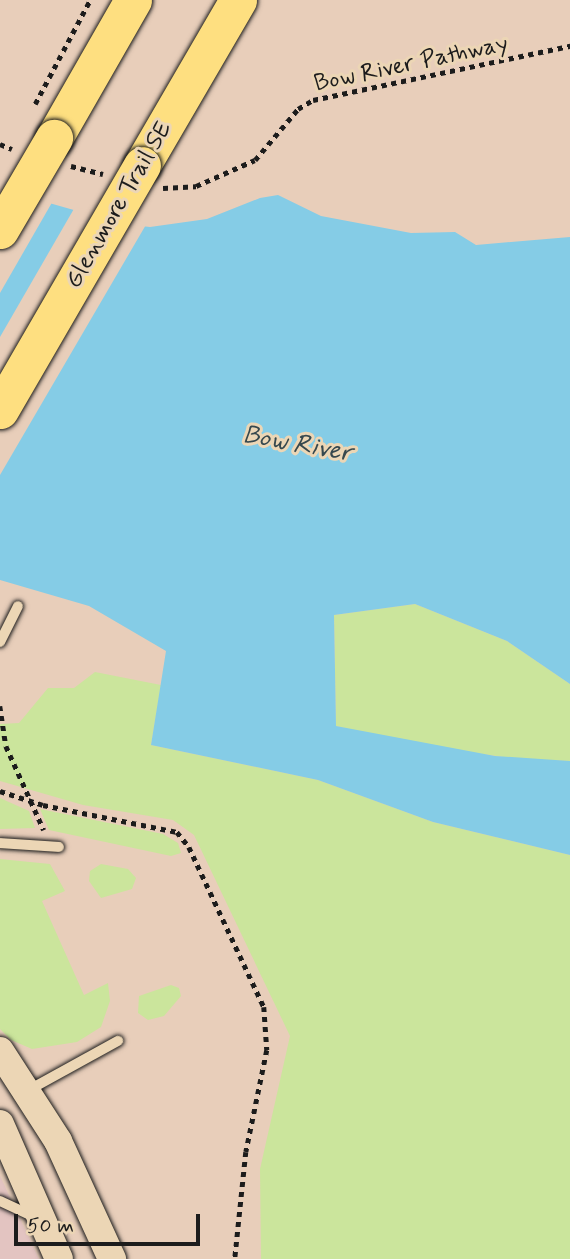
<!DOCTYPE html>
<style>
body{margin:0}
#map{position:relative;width:570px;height:1259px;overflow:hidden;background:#e8ceba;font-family:Mynerve,sans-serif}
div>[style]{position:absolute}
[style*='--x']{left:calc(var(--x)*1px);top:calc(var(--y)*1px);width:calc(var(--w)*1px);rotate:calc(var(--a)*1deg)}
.built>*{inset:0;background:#e3c4c1}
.green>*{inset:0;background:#cbe59c}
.water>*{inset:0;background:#85cce6}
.pier>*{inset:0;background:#e8ceba}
.path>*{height:4.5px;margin-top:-2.25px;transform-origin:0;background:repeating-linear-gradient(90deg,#1c1c1c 0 5px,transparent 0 10px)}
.roads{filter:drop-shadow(0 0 2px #1c1c1c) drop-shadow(0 0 2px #1c1c1c)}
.service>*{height:10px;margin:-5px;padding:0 5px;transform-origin:5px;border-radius:5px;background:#ecd6b5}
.secondary>*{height:28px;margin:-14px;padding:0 14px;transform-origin:14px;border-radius:14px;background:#ecd6b5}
.motorway>*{height:37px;margin:-18.5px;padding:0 18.5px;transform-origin:18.5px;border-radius:18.5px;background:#fedf80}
.bridges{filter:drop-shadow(0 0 2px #1c1c1c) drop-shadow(0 0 2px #1c1c1c)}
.motorway-bridge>*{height:37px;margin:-18.5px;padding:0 18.5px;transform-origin:18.5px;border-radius:18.5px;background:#fedf80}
span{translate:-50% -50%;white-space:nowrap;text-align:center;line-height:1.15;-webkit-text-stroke:6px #ecd6b5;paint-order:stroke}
.street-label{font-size:24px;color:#1c1c1c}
.water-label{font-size:26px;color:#36484e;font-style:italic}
.scale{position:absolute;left:14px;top:1214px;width:186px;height:32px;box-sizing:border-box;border:4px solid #1c1c1c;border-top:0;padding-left:9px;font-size:21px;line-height:24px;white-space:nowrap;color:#1c1c1c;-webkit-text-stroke:5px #ecd6b5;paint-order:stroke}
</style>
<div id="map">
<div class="built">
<i style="clip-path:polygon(0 1176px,39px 1259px,0 1259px)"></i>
</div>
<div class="green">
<i style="clip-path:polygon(415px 604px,507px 641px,570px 684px,570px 761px,523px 760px,414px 744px,336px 726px,334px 615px)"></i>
<i style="clip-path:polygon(95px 672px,161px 685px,151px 745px,318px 780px,433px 822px,570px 855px,570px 1259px,261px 1259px,260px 1169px,290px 1036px,194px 835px,173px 820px,83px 805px,0 781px,0 724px,19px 723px,48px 688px,74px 688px)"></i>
<i style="clip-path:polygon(0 798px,29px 811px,35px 828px,0 829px)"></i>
<i style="clip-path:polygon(40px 809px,163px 834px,178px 843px,181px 853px,171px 856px,49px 830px)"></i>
<i style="clip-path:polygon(0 859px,50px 864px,65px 891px,42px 901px,84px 995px,108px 983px,110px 1001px,101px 1027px,77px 1042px,32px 1049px,11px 1040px,0 1029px)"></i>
<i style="clip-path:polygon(101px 864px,128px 869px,136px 878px,132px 889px,101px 898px,89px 881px,90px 871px)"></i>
<i style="clip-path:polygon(171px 985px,179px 988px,181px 996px,164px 1016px,148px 1020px,138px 1013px,139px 996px)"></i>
</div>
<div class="water">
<i style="clip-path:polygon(0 189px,123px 224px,150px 227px,207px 219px,260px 198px,278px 195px,321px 216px,411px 233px,455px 232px,476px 245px,570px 237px,570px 684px,507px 641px,415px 604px,334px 615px,336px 726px,495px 756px,570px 761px,570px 855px,433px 822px,318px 780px,151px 745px,166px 651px,89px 606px,0 580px)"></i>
</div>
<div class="pier">
<i style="clip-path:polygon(0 186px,54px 199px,0 293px)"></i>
<i style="clip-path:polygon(75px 207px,147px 223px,0 475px,0 337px)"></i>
</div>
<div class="path">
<i style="--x:35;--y:104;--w:118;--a:-62.1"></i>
<i style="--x:0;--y:144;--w:13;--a:23"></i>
<i style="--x:71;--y:166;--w:33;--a:14"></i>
<i style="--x:163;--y:188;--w:33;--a:-3"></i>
<i style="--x:196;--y:186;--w:64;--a:-23.8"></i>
<i style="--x:255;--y:160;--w:67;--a:-49.9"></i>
<i style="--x:298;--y:109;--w:17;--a:-31"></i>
<i style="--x:313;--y:100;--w:263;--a:-11.9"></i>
<i style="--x:0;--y:706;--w:40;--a:81.5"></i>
<i style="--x:6;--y:746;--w:92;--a:65.7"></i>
<i style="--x:0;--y:791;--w:45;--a:18"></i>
<i style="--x:43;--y:805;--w:137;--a:11.4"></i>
<i style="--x:177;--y:832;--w:19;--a:51"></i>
<i style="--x:189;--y:847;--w:177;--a:64.9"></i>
<i style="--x:264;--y:1007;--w:43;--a:86"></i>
<i style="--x:267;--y:1050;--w:104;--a:101.6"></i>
<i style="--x:246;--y:1152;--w:108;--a:95.9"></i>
</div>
<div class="roads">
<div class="service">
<i style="--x:0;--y:642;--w:40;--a:-63.4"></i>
<i style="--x:0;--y:843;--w:59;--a:3.9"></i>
<i style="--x:27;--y:1091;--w:104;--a:-28.8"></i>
<i style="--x:0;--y:1201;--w:38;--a:25"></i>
</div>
<div class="secondary">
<i style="--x:0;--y:1051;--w:107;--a:57.2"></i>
<i style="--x:58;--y:1141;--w:130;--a:65.4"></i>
<i style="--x:0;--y:1124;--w:147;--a:66.4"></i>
</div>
<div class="motorway">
<i style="--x:54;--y:138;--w:159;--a:-60.2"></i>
<i style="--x:142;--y:165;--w:191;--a:-59.8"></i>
</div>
</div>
<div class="bridges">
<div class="motorway-bridge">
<i style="--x:0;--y:230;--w:107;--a:-59.6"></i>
<i style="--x:0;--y:410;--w:283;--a:-59.9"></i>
</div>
</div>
<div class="street-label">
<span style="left:411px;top:64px;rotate:-12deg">Bow River Pathway</span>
<span style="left:119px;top:205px;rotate:-60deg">Glenmore Trail SE</span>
</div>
<div class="water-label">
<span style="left:297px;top:445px;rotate:10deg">Bow River</span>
</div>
<div class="scale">50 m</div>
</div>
